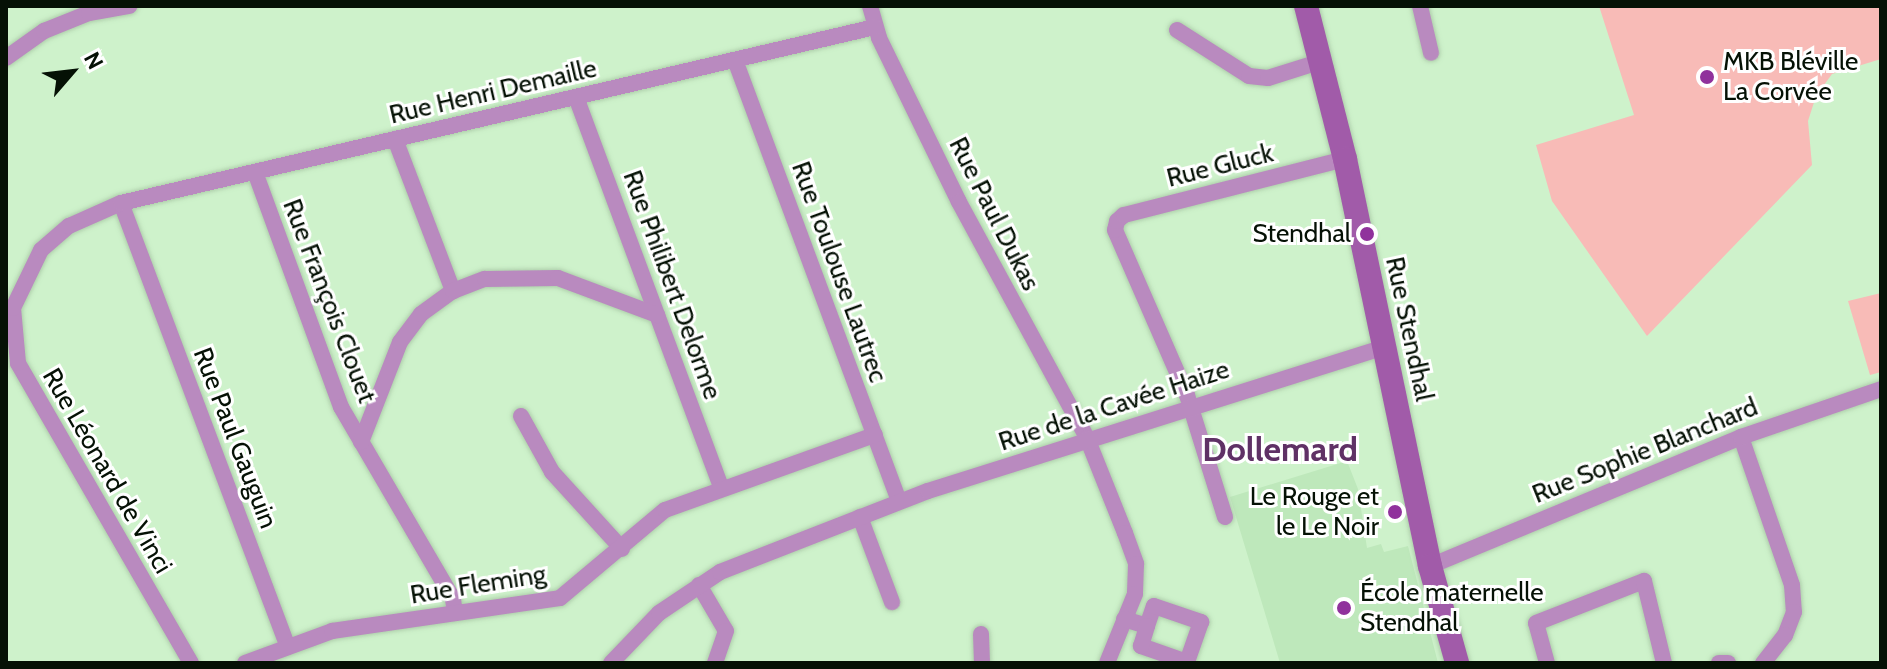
<!DOCTYPE html>
<meta charset="utf-8">
<style>
body{margin:0}
#map{position:relative;width:1887px;height:669px;overflow:hidden;background:#cef2cb;font-family:Cabin,sans-serif}
div>[style]{position:absolute}
[style*='--x']{left:calc(var(--x)*1px);top:calc(var(--y)*1px);width:calc(var(--w)*1px);rotate:calc(var(--a)*1deg)}
.built>*{inset:0;background:#bee8bb}
.green>*{inset:0;background:#f8bbb7}
.roads{filter:drop-shadow(0 0 2px #aeceab) drop-shadow(0 0 2px #aeceab)}
.street>*{height:16px;margin:-8px;padding:0 8px;transform-origin:8px;border-radius:8px;background:#b98abf}
.secondary>*{height:24px;margin:-12px;padding:0 12px;transform-origin:12px;border-radius:12px;background:#a15ba9}
.dots>*{width:22px;height:22px;translate:-50% -50%;box-sizing:border-box;border:4px solid #fff;border-radius:50%}
span{translate:-50% -50%;white-space:nowrap;text-align:center;line-height:1.15;-webkit-text-stroke:6px #fff;paint-order:stroke}
.poi-label{font-size:26px;color:#051105}
.left{translate:0 -50%;text-align:left}
.right{translate:-100% -50%;text-align:right}
.street-label{font-size:26px;color:#051105}
.district-label{font-size:34px;color:#5f3165;font-weight:700}
.frame{position:absolute;inset:0;border:8px solid #051105;pointer-events:none}
.north{position:absolute;left:32px;top:32px;width:80px;height:80px;-webkit-text-stroke:6px #fff;paint-order:stroke;rotate:62deg;font-size:22px;font-weight:700;line-height:32px;text-align:center;color:#051105}
.north::after{content:'';display:block;margin:auto;width:28px;height:36px;background:#051105;clip-path:polygon(50% 0,100% 100%,50% 72%,0 100%)}
</style>
<div id="map">
<div class="built">
<i style="clip-path:polygon(1347px 461px,1358px 489px,1367px 548px,1381px 544px,1384px 552px,1408px 546px,1438px 663px,1280px 663px,1230px 497px)"></i>
</div>
<div class="green">
<i style="clip-path:polygon(1599px 6px,1881px 6px,1881px 59px,1832px 74px,1816px 96px,1808px 121px,1812px 165px,1647px 336px,1552px 201px,1536px 145px,1634px 115px)"></i>
<i style="clip-path:polygon(1881px 293px,1881px 372px,1870px 375px,1848px 301px)"></i>
</div>
<div class="roads">
<div class="street">
<i style="--x:870;--y:6;--w:33;--a:74"></i>
<i style="--x:879;--y:38;--w:182;--a:64"></i>
<i style="--x:959;--y:202;--w:268;--a:61.5"></i>
<i style="--x:1087;--y:438;--w:102;--a:68.2"></i>
<i style="--x:1125;--y:533;--w:33;--a:70"></i>
<i style="--x:1136;--y:564;--w:30;--a:92"></i>
<i style="--x:1135;--y:594;--w:74;--a:112.1"></i>
<i style="--x:1420;--y:6;--w:48;--a:76.8"></i>
<i style="--x:1177;--y:30;--w:85;--a:32.6"></i>
<i style="--x:1249;--y:76;--w:19;--a:6"></i>
<i style="--x:1268;--y:78;--w:57;--a:-17.5"></i>
<i style="--x:6;--y:58;--w:47;--a:-35.4"></i>
<i style="--x:44;--y:31;--w:48;--a:-21.8"></i>
<i style="--x:89;--y:13;--w:41;--a:-9.9"></i>
<i style="--x:735;--y:60;--w:471;--a:69.6"></i>
<i style="--x:576;--y:97;--w:418;--a:69.6"></i>
<i style="--x:395;--y:139;--w:163;--a:69.1"></i>
<i style="--x:255;--y:172;--w:250;--a:69.9"></i>
<i style="--x:341;--y:407;--w:222;--a:59.7"></i>
<i style="--x:453;--y:599;--w:14;--a:82"></i>
<i style="--x:121;--y:203;--w:474;--a:69.4"></i>
<i style="--x:521;--y:416;--w:64;--a:61"></i>
<i style="--x:552;--y:472;--w:104;--a:47.7"></i>
<i style="--x:1741;--y:437;--w:157;--a:71"></i>
<i style="--x:1792;--y:585;--w:27;--a:86"></i>
<i style="--x:1794;--y:612;--w:25;--a:111"></i>
<i style="--x:1785;--y:635;--w:36;--a:128"></i>
<i style="--x:361;--y:442;--w:107;--a:-68.7"></i>
<i style="--x:400;--y:342;--w:35;--a:-53"></i>
<i style="--x:421;--y:314;--w:39;--a:-36"></i>
<i style="--x:453;--y:291;--w:34;--a:-21"></i>
<i style="--x:485;--y:279;--w:73;--a:-0.8"></i>
<i style="--x:558;--y:278;--w:106;--a:20.5"></i>
<i style="--x:860;--y:517;--w:91;--a:69.4"></i>
<i style="--x:1225;--y:517;--w:128;--a:-107.3"></i>
<i style="--x:1187;--y:395;--w:180;--a:-113.6"></i>
<i style="--x:1115;--y:230;--w:9;--a:-77"></i>
<i style="--x:1117;--y:221;--w:9;--a:-41"></i>
<i style="--x:1124;--y:215;--w:228;--a:-14.2"></i>
<i style="--x:1430;--y:566;--w:337;--a:-22.5"></i>
<i style="--x:1741;--y:437;--w:148;--a:-18.9"></i>
<i style="--x:699;--y:585;--w:53;--a:59.6"></i>
<i style="--x:726;--y:631;--w:34;--a:109"></i>
<i style="--x:1124;--y:619;--w:24;--a:17"></i>
<i style="--x:1147;--y:626;--w:21;--a:-71"></i>
<i style="--x:1154;--y:606;--w:50;--a:18.8"></i>
<i style="--x:1201;--y:622;--w:42;--a:109.3"></i>
<i style="--x:1187;--y:662;--w:49;--a:-160.8"></i>
<i style="--x:1141;--y:646;--w:21;--a:-73"></i>
<i style="--x:981;--y:634;--w:29;--a:88"></i>
<i style="--x:191;--y:663;--w:346;--a:-120"></i>
<i style="--x:18;--y:363;--w:55;--a:-95.2"></i>
<i style="--x:13;--y:308;--w:64;--a:-64.2"></i>
<i style="--x:41;--y:250;--w:37;--a:-41"></i>
<i style="--x:69;--y:226;--w:57;--a:-23.9"></i>
<i style="--x:121;--y:203;--w:774;--a:-13.14"></i>
<i style="--x:245;--y:663;--w:93;--a:-20.2"></i>
<i style="--x:332;--y:631;--w:230;--a:-8.2"></i>
<i style="--x:560;--y:598;--w:137;--a:-40"></i>
<i style="--x:665;--y:510;--w:223;--a:-19.7"></i>
<i style="--x:611;--y:663;--w:69;--a:-46.2"></i>
<i style="--x:659;--y:613;--w:73;--a:-33.9"></i>
<i style="--x:720;--y:572;--w:223;--a:-21.3"></i>
<i style="--x:928;--y:491;--w:478;--a:-17.5"></i>
<i style="--x:1547;--y:663;--w:41;--a:-105.4"></i>
<i style="--x:1536;--y:623;--w:116;--a:-21.3"></i>
<i style="--x:1644;--y:581;--w:84;--a:76.3"></i>
<i style="--x:1719;--y:663;--w:9;--a:0"></i>
</div>
<div class="secondary">
<i style="--x:1306;--y:6;--w:158;--a:75.7"></i>
<i style="--x:1345;--y:159;--w:416;--a:78.2"></i>
<i style="--x:1430;--y:566;--w:101;--a:74.4"></i>
</div>
</div>
<div class="dots">
<i style="left:1707px;top:77px;background:#90329c"></i>
<i style="left:1367px;top:234px;background:#90329c"></i>
<i style="left:1395px;top:512px;background:#90329c"></i>
<i style="left:1344px;top:608px;background:#90329c"></i>
</div>
<div class="poi-label">
<span class="left" style="left:1723px;top:77px">MKB Bléville<br>La Corvée</span>
<span class="right" style="left:1351px;top:234px">Stendhal</span>
<span class="right" style="left:1379px;top:512px">Le Rouge et<br>le Le Noir</span>
<span class="left" style="left:1360px;top:608px">École maternelle<br>Stendhal</span>
</div>
<div class="street-label">
<span style="left:493px;top:92px;rotate:-13deg">Rue Henri Demaille</span>
<span style="left:1220px;top:166px;rotate:-14deg">Rue Gluck</span>
<span style="left:994px;top:214px;rotate:63deg">Rue Paul Dukas</span>
<span style="left:839px;top:272px;rotate:70deg">Rue Toulouse Lautrec</span>
<span style="left:672px;top:285px;rotate:70deg">Rue Philibert Delorme</span>
<span style="left:329px;top:301px;rotate:69deg">Rue François Clouet</span>
<span style="left:1409px;top:329px;rotate:78deg">Rue Stendhal</span>
<span style="left:1114px;top:406px;rotate:-18deg">Rue de la Cavée Haize</span>
<span style="left:235px;top:438px;rotate:69deg">Rue Paul Gauguin</span>
<span style="left:1645px;top:451px;rotate:-22deg">Rue Sophie Blanchard</span>
<span style="left:107px;top:471px;rotate:60deg">Rue Léonard de Vinci</span>
<span style="left:478px;top:585px;rotate:-9deg">Rue Fleming</span>
</div>
<div class="district-label">
<span style="left:1280px;top:450px">Dollemard</span>
</div>
<div class="frame"></div>
<div class="north">N</div>
</div>
